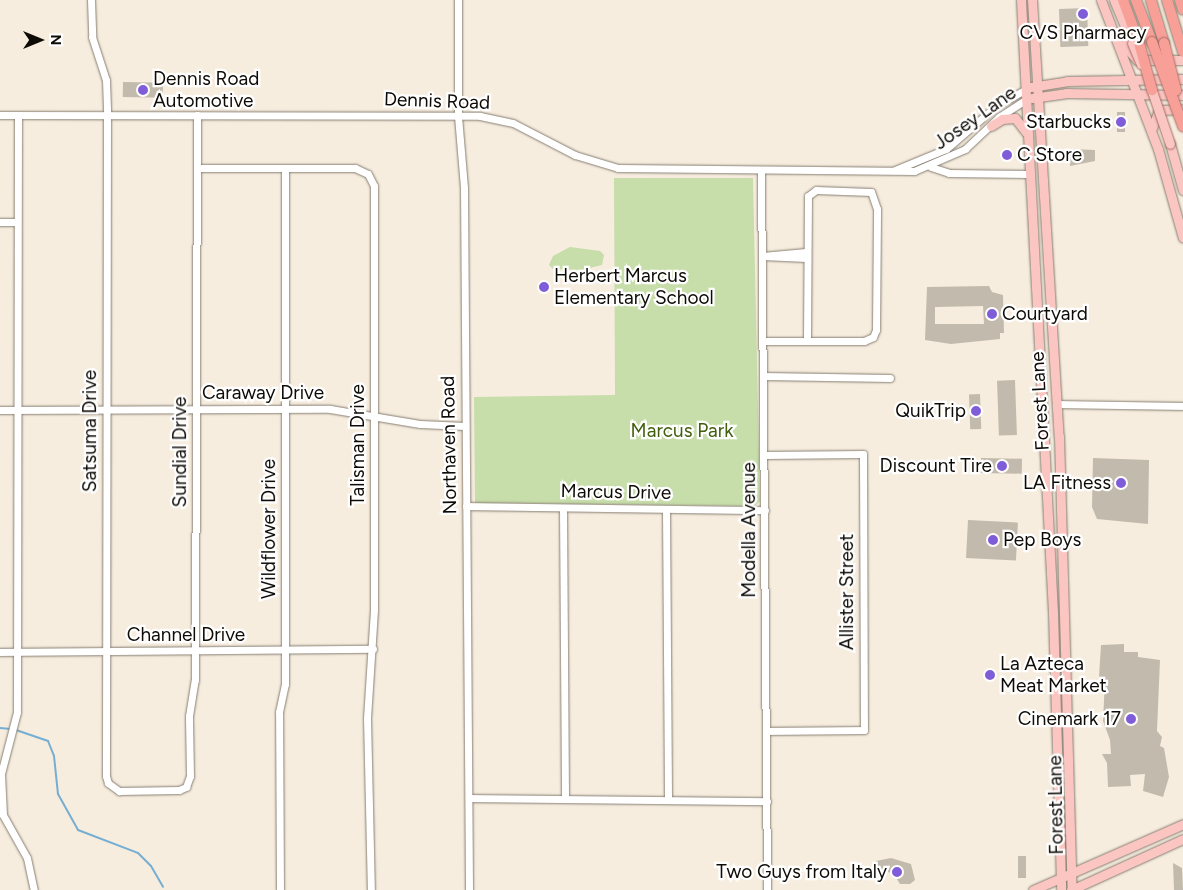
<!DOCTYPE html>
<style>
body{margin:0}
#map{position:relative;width:1183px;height:890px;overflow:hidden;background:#f6eddf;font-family:Figtree,sans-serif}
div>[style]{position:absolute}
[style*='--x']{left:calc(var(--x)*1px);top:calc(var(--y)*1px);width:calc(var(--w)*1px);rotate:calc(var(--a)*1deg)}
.green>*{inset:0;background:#c7ddaa}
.stream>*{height:2px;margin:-1px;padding:0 1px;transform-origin:1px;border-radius:1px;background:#76aed2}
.building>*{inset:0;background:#c2baac;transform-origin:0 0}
.roads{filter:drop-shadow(0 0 1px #867e71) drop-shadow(0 0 1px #867e71)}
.minor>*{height:7px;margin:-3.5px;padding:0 3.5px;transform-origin:3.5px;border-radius:3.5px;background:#fff}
.major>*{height:9px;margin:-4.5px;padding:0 4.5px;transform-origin:4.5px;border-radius:4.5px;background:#fbc5c1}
.highway>*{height:10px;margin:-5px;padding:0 5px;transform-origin:5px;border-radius:5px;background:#f89f97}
.bridges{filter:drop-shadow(0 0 1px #a66b64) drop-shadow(0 0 1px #a66b64)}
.major-bridge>*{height:9px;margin:-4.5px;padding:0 4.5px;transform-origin:4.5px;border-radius:4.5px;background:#fbc5c1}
.highway-bridge>*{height:10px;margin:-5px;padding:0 5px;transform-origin:5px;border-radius:5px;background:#f89f97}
.dots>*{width:14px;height:14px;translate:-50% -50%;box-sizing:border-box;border:2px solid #fff;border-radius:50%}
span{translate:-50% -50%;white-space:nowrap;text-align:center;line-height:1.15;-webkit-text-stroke:4.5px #fff;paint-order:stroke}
.poi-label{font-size:19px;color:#0e0b06}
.left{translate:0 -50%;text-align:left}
.right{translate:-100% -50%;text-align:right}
.street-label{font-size:19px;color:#0e0b06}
.park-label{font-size:19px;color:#425e0c}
.north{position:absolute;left:15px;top:15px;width:50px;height:50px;-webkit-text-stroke:4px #fff;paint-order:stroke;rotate:90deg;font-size:14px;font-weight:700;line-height:20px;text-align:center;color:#0e0b06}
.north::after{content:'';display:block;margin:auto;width:18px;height:22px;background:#0e0b06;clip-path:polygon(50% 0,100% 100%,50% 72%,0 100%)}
</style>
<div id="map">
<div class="green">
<i style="clip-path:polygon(614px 178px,753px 178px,760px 501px,755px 506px,475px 503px,474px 397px,615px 395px)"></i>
<i style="clip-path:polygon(570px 247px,600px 251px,604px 255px,602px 265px,581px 270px,553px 269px,549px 265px,553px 256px)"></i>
</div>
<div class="stream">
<i style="--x:0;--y:728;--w:11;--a:5"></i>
<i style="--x:16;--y:730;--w:34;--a:19"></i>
<i style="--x:48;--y:741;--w:16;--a:68"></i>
<i style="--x:54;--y:756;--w:38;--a:84"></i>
<i style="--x:58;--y:794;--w:41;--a:60.9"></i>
<i style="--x:78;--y:830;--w:64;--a:21"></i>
<i style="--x:138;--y:853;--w:18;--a:45"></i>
<i style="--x:151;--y:866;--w:24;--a:60"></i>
</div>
<div class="building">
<i style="left:1087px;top:8px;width:38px;height:28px;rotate:88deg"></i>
<i style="left:123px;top:82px;width:40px;height:15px;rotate:1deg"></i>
<i style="left:1117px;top:112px;width:8px;height:20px"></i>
<i style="clip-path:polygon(1069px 149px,1095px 150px,1095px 161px,1070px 166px)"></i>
<i style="clip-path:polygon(evenodd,989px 286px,992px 292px,1003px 295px,1004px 333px,1000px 333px,1000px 339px,951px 344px,925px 340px,927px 287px,989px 286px,983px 306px,984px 324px,935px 324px,935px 307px,983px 306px)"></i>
<i style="left:1015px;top:380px;width:55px;height:18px;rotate:88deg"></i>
<i style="left:980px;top:394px;width:35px;height:11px;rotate:88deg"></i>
<i style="left:981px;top:458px;width:41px;height:15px;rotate:1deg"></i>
<i style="clip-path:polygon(1093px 458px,1149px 460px,1148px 524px,1097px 519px,1092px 507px)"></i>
<i style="left:968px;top:520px;width:50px;height:38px;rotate:3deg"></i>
<i style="clip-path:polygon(1124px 644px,1124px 652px,1138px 652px,1138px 657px,1160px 660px,1157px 731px,1162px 737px,1160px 746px,1164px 748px,1169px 777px,1163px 797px,1143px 791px,1145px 774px,1130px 775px,1131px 786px,1108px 787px,1107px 763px,1102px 754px,1111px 754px,1110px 740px,1103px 721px,1105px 680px,1099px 677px,1101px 645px)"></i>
<i style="left:1018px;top:856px;width:8px;height:22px"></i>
<i style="clip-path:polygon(891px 858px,911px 864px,915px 880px,910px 884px,900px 884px,893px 873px,876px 870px,876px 861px)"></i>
<i style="clip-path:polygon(1173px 863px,1182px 868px,1183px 890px,1174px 890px)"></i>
</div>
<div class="roads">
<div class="minor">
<i style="--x:91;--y:0;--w:37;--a:88"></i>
<i style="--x:92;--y:37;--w:45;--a:72"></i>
<i style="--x:106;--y:80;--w:35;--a:88"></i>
<i style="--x:107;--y:115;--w:661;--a:90.09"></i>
<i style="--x:106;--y:776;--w:7;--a:74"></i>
<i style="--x:108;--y:783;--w:14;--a:36"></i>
<i style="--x:119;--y:791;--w:60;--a:-1"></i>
<i style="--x:179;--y:790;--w:8;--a:-23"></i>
<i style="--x:186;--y:787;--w:12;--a:-70"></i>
<i style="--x:190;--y:776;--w:60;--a:-91"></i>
<i style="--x:189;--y:716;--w:36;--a:-81"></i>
<i style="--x:195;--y:680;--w:565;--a:-89.8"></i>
<i style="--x:458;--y:0;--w:116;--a:90"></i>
<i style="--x:458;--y:116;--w:72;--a:85.2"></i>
<i style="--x:464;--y:188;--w:702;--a:89.59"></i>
<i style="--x:0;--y:115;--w:480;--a:0.1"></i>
<i style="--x:480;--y:116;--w:34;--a:12"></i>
<i style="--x:513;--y:123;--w:70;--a:27.3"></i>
<i style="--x:575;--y:155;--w:45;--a:16.8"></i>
<i style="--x:618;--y:168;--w:296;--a:0.6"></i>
<i style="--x:914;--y:171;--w:56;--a:-23.3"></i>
<i style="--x:965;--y:149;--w:47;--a:-43.3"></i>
<i style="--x:999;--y:117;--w:33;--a:-33"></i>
<i style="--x:18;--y:115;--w:597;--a:90.1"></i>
<i style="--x:17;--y:712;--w:64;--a:104.5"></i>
<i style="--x:1;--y:774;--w:41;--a:87.2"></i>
<i style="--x:3;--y:815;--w:49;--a:60.8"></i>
<i style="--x:27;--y:858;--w:33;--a:78"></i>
<i style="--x:931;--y:167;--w:19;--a:18"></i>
<i style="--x:949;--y:173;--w:79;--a:0.7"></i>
<i style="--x:197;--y:168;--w:158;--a:0"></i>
<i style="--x:355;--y:168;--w:14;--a:25"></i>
<i style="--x:368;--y:174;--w:13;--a:63"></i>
<i style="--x:374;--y:186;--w:424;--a:90"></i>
<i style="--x:374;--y:610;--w:108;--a:93.7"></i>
<i style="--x:367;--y:718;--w:172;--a:88.7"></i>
<i style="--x:761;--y:170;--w:720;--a:89.52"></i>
<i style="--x:895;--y:170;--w:55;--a:-22.4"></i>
<i style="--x:946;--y:149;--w:65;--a:-40.6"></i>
<i style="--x:995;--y:107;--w:36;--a:-30"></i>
<i style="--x:0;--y:222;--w:17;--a:0"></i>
<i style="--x:762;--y:256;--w:44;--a:-5.2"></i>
<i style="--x:762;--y:256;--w:44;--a:2.6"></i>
<i style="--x:763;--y:341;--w:101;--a:0"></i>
<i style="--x:864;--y:341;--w:10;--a:-24"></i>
<i style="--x:873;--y:337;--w:8;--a:-67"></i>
<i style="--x:876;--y:330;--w:121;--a:-89.5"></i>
<i style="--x:877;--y:209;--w:18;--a:-109"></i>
<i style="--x:871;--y:192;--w:55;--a:-177.9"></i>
<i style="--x:816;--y:190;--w:10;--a:143"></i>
<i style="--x:808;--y:196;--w:144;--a:90.4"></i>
<i style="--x:763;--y:376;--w:127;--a:0.9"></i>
<i style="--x:1057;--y:404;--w:126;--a:0.9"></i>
<i style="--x:0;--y:410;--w:330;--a:-0.2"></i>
<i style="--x:330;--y:409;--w:91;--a:9.5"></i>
<i style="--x:420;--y:424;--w:45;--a:2.5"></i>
<i style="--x:764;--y:455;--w:99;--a:-0.6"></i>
<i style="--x:863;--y:454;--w:276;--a:89.8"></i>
<i style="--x:864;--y:730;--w:98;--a:179.4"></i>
<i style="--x:466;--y:506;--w:299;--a:0.8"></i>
<i style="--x:563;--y:508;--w:290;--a:89.6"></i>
<i style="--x:666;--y:509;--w:291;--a:89.6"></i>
<i style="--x:0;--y:652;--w:373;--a:-0.5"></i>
<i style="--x:469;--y:798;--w:298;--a:0.6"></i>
<i style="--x:280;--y:890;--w:178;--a:-90.3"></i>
<i style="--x:279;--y:712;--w:29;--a:-78"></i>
<i style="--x:285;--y:684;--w:516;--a:-90"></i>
</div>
<div class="major">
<i style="--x:1021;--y:0;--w:614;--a:87.01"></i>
<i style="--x:1053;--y:613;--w:277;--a:88.3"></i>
<i style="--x:1032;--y:0;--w:437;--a:86.5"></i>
<i style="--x:1059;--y:436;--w:454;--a:88.4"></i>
<i style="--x:1101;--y:0;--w:160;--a:69.1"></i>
<i style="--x:1158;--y:149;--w:92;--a:74.3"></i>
<i style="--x:1114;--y:0;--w:47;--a:67.3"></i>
<i style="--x:1124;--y:45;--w:20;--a:49"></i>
<i style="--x:1137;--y:60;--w:46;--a:0"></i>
<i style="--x:1031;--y:87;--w:36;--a:-9"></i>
<i style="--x:1067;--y:81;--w:116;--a:-1"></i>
<i style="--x:1032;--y:98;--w:34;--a:-8"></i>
<i style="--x:1066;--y:93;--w:117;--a:1"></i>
<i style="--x:991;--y:126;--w:13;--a:-32"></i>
<i style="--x:1002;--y:119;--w:13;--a:-4"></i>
<i style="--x:1015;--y:118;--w:18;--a:52"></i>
<i style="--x:1152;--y:128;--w:19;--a:-69"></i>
<i style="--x:1159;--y:110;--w:24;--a:-2"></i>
<i style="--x:1170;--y:144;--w:48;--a:74.2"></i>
<i style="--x:1033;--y:890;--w:164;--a:-23.7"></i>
<i style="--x:1071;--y:890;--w:123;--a:-24.5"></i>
</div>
<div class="highway">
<i style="--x:1123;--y:0;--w:46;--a:69.6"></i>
<i style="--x:1136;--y:0;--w:45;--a:69.1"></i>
<i style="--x:1151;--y:0;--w:45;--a:73.2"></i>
<i style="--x:1167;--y:0;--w:54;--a:72.9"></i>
<i style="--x:1180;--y:0;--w:10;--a:73"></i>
</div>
</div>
<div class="bridges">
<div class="major-bridge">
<i style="--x:1132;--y:43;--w:23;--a:67"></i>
<i style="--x:1150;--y:85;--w:62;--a:71.3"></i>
</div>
<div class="highway-bridge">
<i style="--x:1152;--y:42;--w:90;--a:69.7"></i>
<i style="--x:1139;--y:43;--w:49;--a:74.5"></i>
<i style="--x:1164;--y:43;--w:49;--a:75.7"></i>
</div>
</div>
<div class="dots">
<i style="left:1083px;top:14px;background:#805dd8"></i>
<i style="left:143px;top:90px;background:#805dd8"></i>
<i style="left:1121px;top:122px;background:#805dd8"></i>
<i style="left:1007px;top:155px;background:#805dd8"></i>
<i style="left:544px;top:287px;background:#805dd8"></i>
<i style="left:992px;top:314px;background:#805dd8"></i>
<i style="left:976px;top:411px;background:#805dd8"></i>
<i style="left:1002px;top:466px;background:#805dd8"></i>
<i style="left:1121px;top:483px;background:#805dd8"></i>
<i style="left:993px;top:540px;background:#805dd8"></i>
<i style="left:990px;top:675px;background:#805dd8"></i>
<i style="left:1131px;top:719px;background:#805dd8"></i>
<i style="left:897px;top:872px;background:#805dd8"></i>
</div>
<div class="poi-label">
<span style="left:1083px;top:33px">CVS Pharmacy</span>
<span class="left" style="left:153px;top:90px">Dennis Road<br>Automotive</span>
<span class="right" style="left:1111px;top:122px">Starbucks</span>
<span class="left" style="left:1017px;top:155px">C Store</span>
<span class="left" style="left:554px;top:287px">Herbert Marcus<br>Elementary School</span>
<span class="left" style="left:1002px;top:314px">Courtyard</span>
<span class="right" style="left:966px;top:411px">QuikTrip</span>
<span class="right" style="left:992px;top:466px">Discount Tire</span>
<span class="right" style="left:1111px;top:483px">LA Fitness</span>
<span class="left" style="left:1003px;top:540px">Pep Boys</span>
<span class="left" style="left:1000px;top:675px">La Azteca<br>Meat Market</span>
<span class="right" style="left:1121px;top:719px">Cinemark 17</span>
<span class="right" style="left:887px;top:872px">Two Guys from Italy</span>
</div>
<div class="street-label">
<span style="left:437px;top:101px;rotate:2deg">Dennis Road</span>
<span style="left:975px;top:118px;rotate:-35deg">Josey Lane</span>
<span style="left:263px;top:393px">Caraway Drive</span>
<span style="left:1040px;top:401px;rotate:-93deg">Forest Lane</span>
<span style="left:90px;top:431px;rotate:-90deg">Satsuma Drive</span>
<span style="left:358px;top:445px;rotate:-90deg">Talisman Drive</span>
<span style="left:449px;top:445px;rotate:-91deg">Northaven Road</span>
<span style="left:180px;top:452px;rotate:-90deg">Sundial Drive</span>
<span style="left:616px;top:492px;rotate:1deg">Marcus Drive</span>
<span style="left:269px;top:529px;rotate:-90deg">Wildflower Drive</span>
<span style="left:749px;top:530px;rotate:-90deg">Modella Avenue</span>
<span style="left:847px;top:592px;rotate:-90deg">Allister Street</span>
<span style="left:186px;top:635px">Channel Drive</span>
<span style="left:1056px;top:805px;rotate:-91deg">Forest Lane</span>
</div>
<div class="park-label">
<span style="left:682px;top:431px">Marcus Park</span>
</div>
<div class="north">N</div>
</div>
